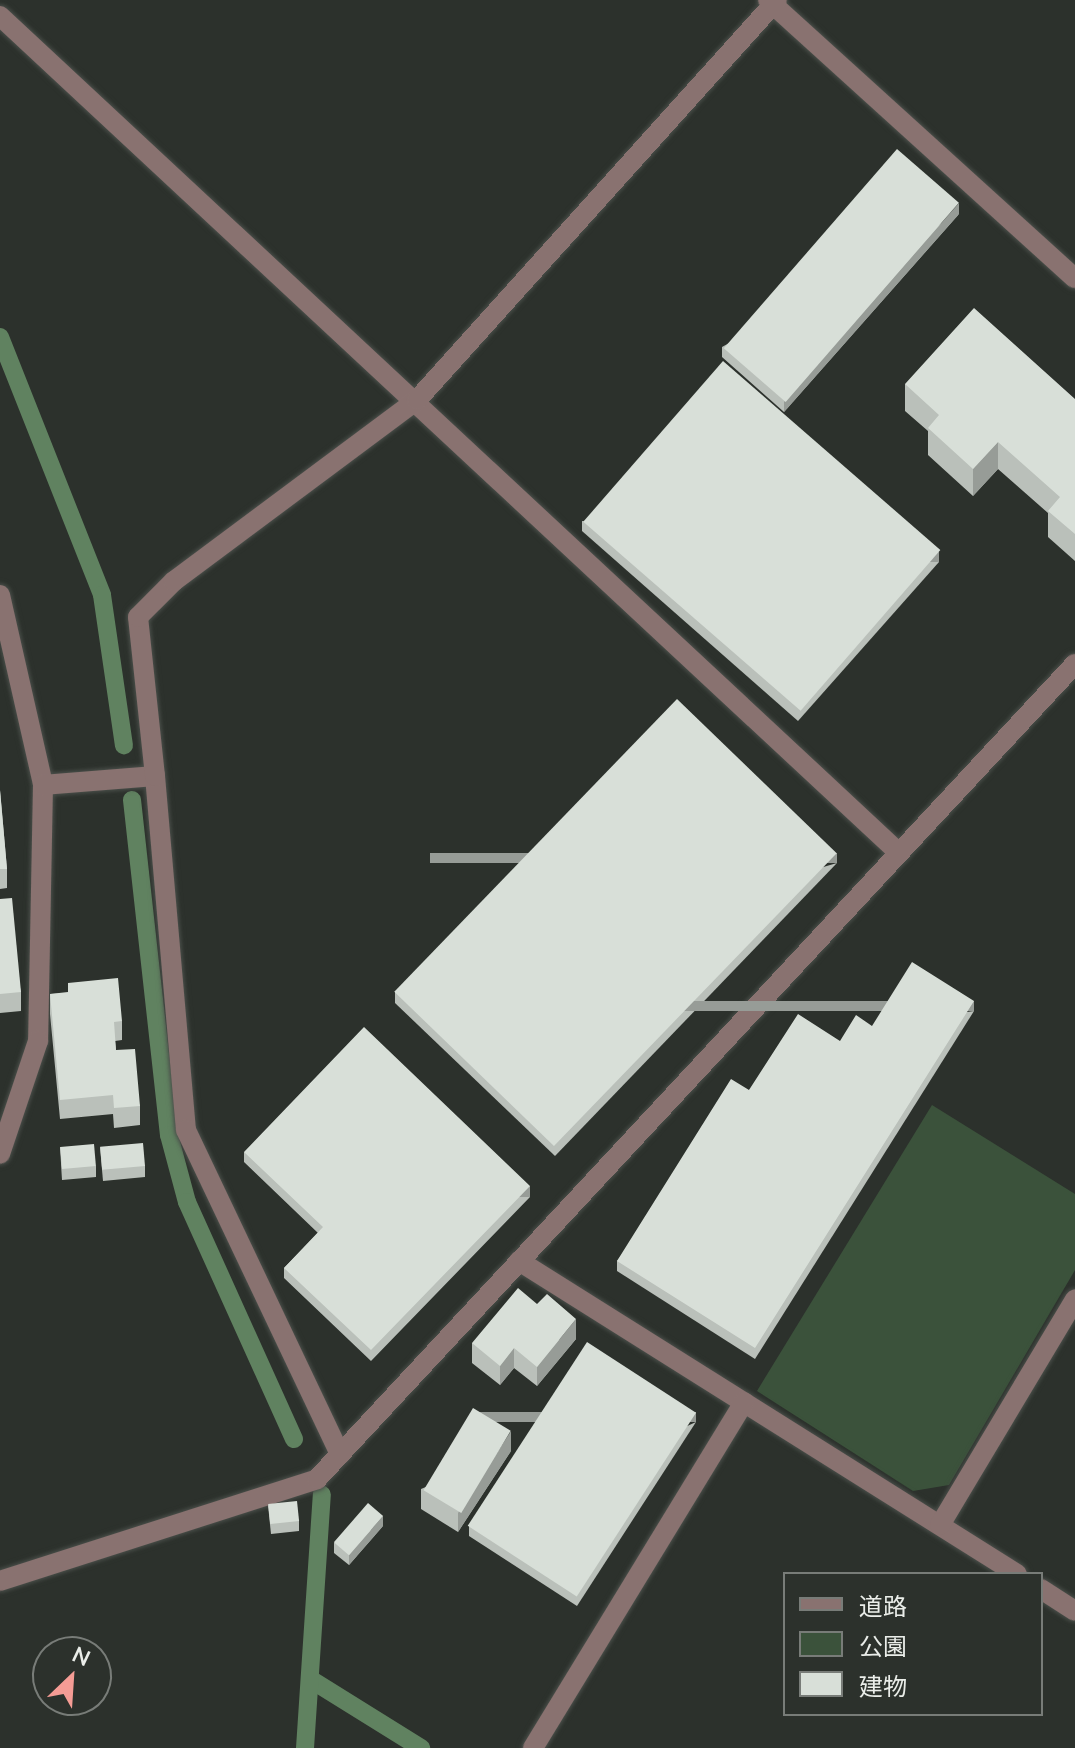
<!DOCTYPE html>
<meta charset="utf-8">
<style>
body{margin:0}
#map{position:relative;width:1075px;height:1748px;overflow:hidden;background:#2c312c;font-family:Mulish,"Noto Sans JP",sans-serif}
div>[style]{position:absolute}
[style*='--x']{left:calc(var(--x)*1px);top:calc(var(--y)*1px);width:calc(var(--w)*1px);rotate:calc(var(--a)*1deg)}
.green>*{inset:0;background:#3b523b}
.stream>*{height:18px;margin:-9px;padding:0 9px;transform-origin:9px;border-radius:9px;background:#608260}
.roads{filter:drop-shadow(0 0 2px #4a4f4a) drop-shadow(0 0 2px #4a4f4a)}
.minor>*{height:20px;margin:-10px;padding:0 10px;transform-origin:10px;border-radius:10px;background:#897270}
.wall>*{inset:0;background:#bac0ba}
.shaded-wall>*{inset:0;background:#979c97;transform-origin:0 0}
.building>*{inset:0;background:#d8dfd8;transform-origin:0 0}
span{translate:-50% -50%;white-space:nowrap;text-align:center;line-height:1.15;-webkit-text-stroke:8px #2c312c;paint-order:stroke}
.legend{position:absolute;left:783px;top:1572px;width:260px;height:144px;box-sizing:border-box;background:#2c312c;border:2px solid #787c78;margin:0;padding:10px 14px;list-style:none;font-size:24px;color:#eaede9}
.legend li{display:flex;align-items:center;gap:16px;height:40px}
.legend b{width:40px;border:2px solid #787c78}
.north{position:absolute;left:32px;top:1636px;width:80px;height:80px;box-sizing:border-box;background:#2c312c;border:2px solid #787c78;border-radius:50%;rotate:25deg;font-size:22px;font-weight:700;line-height:32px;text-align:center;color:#eaede9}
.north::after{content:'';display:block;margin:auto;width:28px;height:36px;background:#f59c95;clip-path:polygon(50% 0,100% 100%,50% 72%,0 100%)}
</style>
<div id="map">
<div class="green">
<i style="clip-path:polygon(932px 1105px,1075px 1194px,1075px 1270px,949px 1485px,913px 1491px,757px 1391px)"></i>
</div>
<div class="stream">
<i style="--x:0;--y:337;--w:277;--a:68.4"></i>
<i style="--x:102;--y:595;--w:152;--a:81.7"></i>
<i style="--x:132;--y:800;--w:337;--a:83.7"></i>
<i style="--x:169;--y:1135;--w:69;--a:75"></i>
<i style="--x:187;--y:1202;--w:260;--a:65.7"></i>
<i style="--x:310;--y:1679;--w:131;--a:31.9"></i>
<i style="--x:305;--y:1748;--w:254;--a:-86.2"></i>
</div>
<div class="roads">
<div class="minor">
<i style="--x:768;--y:0;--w:414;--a:42.2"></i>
<i style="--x:0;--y:16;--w:1228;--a:42.95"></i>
<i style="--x:0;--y:595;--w:195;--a:77.2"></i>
<i style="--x:43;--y:785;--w:256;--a:91.1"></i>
<i style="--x:38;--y:1041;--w:119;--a:108.6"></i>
<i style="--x:155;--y:776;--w:355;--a:85"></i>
<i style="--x:186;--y:1130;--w:359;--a:64.6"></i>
<i style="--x:43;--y:785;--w:112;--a:-4.6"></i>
<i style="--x:155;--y:776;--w:160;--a:-96.1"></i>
<i style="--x:138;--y:617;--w:51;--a:-45"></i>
<i style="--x:174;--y:581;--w:303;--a:-36.7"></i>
<i style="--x:417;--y:400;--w:538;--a:-48.01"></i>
<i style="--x:519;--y:1261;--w:588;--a:32.15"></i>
<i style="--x:940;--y:1525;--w:263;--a:-59.1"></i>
<i style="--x:0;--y:1581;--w:333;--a:-17.8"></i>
<i style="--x:317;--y:1479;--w:1113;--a:-47.08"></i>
<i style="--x:1041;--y:1589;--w:40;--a:32.9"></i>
<i style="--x:533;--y:1748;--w:405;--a:-58.6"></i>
</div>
</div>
<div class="wall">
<i style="clip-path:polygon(959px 214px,784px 412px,722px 357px,722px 347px)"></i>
<i style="clip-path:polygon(905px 384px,1075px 399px,1075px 561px,1048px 537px,1048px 513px,998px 469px,973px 496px,928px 455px,928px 431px,905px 411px)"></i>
<i style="clip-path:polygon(582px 521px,939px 562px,798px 721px,582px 531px)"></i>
<i style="clip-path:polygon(0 790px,7px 869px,7px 888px,0 889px)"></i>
<i style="clip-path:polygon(837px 863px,555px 1156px,395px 1003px,395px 992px)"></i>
<i style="clip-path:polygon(0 899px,21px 992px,21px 1011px,0 1013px)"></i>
<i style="clip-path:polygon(68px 983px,122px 1021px,122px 1040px,115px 1041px,116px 1050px,140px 1106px,140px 1125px,114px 1128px,113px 1114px,60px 1119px,50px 1014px,50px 994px,68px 993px)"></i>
<i style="clip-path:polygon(974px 1011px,755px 1359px,617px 1271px,617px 1261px,749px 1090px,872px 1026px)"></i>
<i style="clip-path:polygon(60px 1147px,96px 1166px,96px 1177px,62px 1180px)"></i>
<i style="clip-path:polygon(100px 1147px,145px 1166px,145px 1177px,103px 1181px)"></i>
<i style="clip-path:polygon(244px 1152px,530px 1197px,371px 1361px,284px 1278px,284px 1268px,318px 1233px,244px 1162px)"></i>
<i style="clip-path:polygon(576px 1339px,537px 1386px,514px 1368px,500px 1385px,472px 1363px,472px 1343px)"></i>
<i style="clip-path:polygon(696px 1422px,577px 1606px,469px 1536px,469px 1526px)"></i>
<i style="clip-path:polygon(511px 1451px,458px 1532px,421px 1509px,421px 1489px)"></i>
<i style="clip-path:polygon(268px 1505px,299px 1521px,299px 1531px,271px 1534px)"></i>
<i style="clip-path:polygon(383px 1526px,349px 1565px,334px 1553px,334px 1543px)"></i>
</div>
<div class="shaded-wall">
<i style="clip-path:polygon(959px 203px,959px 214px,784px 412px,784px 402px)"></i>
<i style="clip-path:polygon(998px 442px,998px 469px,973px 496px,973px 469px)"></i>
<i style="left:939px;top:552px;width:10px;height:213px;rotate:90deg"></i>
<i style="left:837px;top:853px;width:10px;height:407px;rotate:90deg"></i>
<i style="left:974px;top:1001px;width:10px;height:410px;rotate:90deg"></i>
<i style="left:530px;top:1186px;width:11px;height:228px;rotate:90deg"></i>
<i style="clip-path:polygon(576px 1319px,576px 1339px,537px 1386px,537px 1367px)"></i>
<i style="clip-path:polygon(514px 1348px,514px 1368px,500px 1385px,500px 1366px)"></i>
<i style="left:696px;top:1412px;width:10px;height:219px;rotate:90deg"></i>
<i style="clip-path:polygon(511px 1431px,511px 1451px,458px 1532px,458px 1513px)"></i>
<i style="clip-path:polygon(383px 1516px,383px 1526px,349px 1565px,349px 1555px)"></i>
</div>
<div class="building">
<i style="left:897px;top:149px;width:82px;height:264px;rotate:41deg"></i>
<i style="clip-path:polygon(974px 308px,1075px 399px,1075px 534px,1048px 511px,1060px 497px,998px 442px,973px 469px,928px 428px,939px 415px,905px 384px)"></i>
<i style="left:723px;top:361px;width:288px;height:213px;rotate:41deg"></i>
<i style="left:677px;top:699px;width:222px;height:407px;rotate:44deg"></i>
<i style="clip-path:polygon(0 790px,7px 869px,0 869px)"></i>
<i style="clip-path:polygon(12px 898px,21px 992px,0 994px,0 899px)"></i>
<i style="clip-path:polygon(912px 962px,974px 1001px,755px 1348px,617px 1261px,731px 1079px,749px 1090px,798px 1014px,840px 1041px,856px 1015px,872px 1026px)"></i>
<i style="clip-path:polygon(118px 978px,122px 1021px,114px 1022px,116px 1050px,135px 1049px,140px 1106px,114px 1108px,113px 1095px,60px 1100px,50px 994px,68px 992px,68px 983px)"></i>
<i style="clip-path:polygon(364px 1027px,530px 1186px,371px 1350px,284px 1268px,323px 1227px,244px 1152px)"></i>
<i style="left:143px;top:1143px;width:23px;height:43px;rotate:85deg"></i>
<i style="left:94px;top:1144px;width:22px;height:34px;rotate:85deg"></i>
<i style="clip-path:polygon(518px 1288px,537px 1304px,547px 1294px,576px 1319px,537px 1367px,514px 1348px,500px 1366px,472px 1343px)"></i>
<i style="left:587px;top:1342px;width:130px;height:219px;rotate:33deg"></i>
<i style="left:473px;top:1408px;width:44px;height:96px;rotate:31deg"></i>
<i style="left:297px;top:1501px;width:20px;height:29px;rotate:84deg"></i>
<i style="left:368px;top:1503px;width:20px;height:52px;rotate:41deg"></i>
</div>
<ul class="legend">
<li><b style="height:10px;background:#897270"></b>道路</li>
<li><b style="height:22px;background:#3b523b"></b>公園</li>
<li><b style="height:22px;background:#d8dfd8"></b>建物</li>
</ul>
<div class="north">N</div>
</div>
